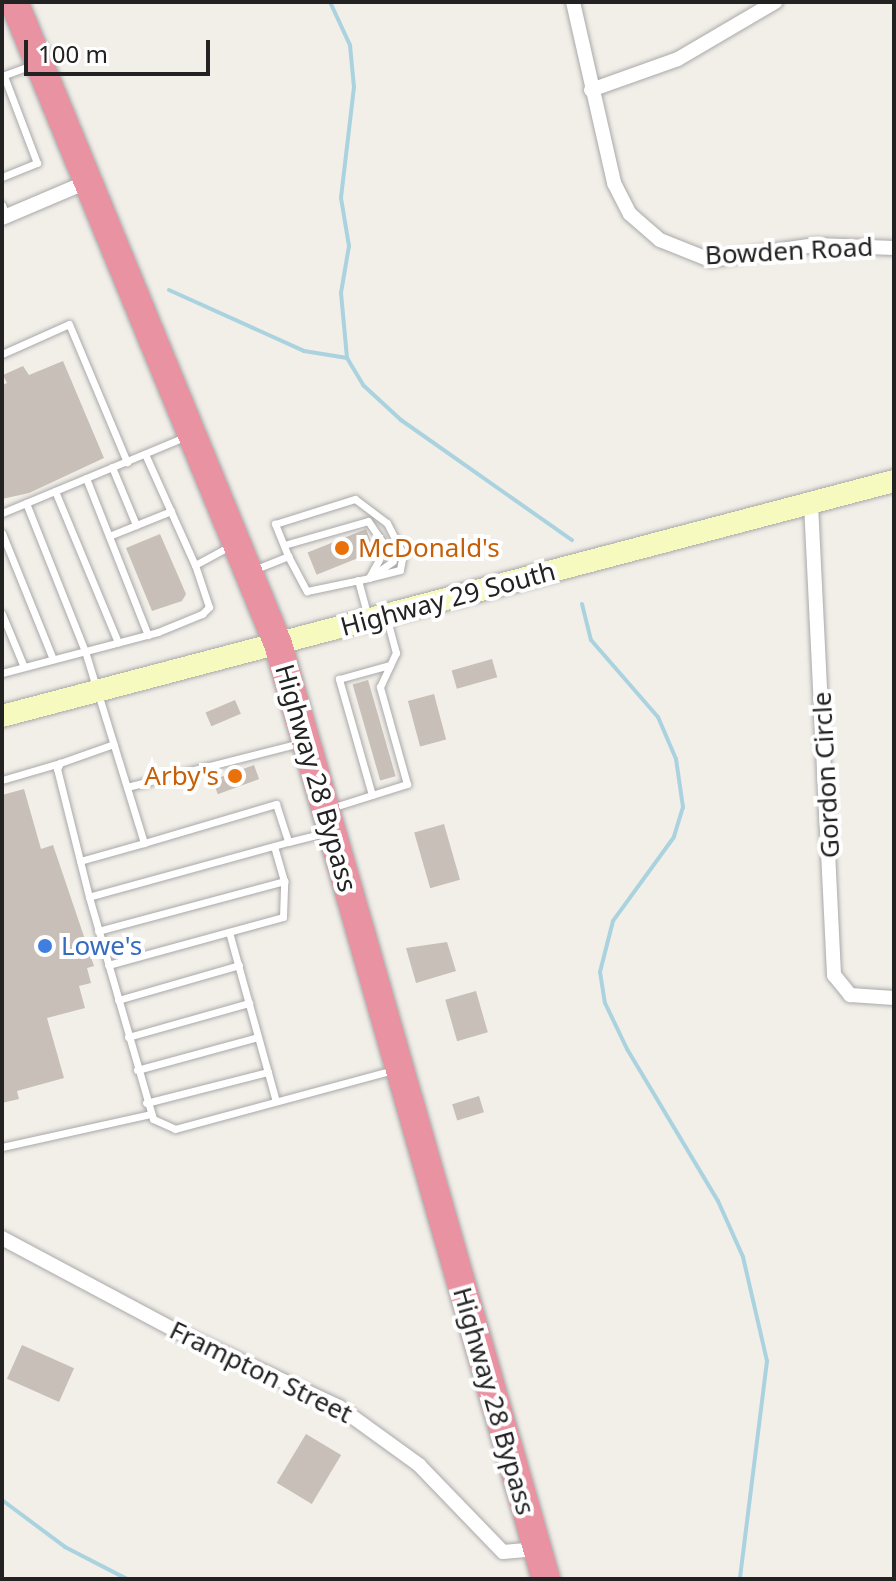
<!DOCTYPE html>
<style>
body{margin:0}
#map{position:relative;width:896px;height:1581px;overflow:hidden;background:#f2efe9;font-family:"Noto Sans",sans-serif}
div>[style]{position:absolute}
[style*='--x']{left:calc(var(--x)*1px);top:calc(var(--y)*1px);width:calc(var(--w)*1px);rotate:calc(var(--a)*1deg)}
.stream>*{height:4px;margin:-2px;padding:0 2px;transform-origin:2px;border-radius:2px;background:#aad3df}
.building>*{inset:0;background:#c7bfb8;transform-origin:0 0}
.roads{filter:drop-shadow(0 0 2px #a9a9a9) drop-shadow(0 0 2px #a9a9a9)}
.lane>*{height:7px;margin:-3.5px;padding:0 3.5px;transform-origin:3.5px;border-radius:3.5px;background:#fff}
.street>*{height:14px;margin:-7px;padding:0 7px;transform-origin:7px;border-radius:7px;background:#fff}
.secondary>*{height:22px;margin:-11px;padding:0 11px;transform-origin:11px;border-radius:11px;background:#f7fabf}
.highway>*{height:28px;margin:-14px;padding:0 14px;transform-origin:14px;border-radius:14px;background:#e892a2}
.dots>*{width:22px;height:22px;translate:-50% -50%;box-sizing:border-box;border:4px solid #fff;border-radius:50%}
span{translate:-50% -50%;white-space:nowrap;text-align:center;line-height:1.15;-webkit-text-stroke:8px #fff;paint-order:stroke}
.street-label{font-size:26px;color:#222}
.food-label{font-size:26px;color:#c56008}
.left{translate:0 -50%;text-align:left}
.right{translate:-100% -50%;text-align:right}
.shop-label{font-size:26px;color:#366cbe}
.frame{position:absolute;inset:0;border:4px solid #222;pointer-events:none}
.scale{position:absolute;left:24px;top:40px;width:186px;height:36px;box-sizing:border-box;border:4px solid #222;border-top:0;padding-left:10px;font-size:24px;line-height:28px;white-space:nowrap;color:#222;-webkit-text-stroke:6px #fff;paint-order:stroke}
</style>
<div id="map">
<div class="stream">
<i style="--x:330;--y:2;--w:47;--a:65.1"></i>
<i style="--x:350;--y:45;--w:42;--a:84.6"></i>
<i style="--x:354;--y:87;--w:112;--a:96.7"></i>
<i style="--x:341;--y:198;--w:49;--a:80.5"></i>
<i style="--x:349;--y:246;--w:48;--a:99.7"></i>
<i style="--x:341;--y:293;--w:65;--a:84.7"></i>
<i style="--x:347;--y:358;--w:31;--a:59"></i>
<i style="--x:363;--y:385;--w:52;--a:42.6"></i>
<i style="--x:401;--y:420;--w:209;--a:35.1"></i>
<i style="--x:169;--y:290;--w:148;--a:24.3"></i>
<i style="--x:304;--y:351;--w:44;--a:9.2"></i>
<i style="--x:582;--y:604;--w:37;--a:76"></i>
<i style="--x:591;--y:640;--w:102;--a:49"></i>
<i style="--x:658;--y:717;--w:46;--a:66.8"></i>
<i style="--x:676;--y:759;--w:49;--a:81.7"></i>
<i style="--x:683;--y:807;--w:31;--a:107"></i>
<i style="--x:674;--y:837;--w:104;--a:126"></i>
<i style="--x:613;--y:921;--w:53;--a:104.3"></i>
<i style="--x:600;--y:972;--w:31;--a:81"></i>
<i style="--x:605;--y:1003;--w:51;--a:64.4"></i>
<i style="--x:627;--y:1049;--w:177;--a:59.1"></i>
<i style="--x:718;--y:1201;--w:61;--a:65.9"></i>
<i style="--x:743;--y:1257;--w:107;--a:77"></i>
<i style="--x:767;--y:1361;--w:220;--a:97.1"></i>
<i style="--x:2;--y:1500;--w:79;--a:36.7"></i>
<i style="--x:65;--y:1547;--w:70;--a:27.3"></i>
</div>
<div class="building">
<i style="clip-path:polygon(63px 361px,104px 458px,29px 493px,2px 499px,2px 385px,7px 383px,3px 375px,23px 366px,29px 375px)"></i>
<i style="left:366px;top:529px;width:24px;height:63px;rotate:68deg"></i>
<i style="clip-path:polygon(160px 534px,186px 594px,182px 601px,152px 611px,126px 548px)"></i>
<i style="left:492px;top:659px;width:19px;height:42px;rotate:74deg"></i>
<i style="left:368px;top:680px;width:100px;height:16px;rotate:74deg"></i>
<i style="left:434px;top:694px;width:47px;height:27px;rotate:75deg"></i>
<i style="left:235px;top:700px;width:15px;height:32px;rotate:67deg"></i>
<i style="left:254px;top:765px;width:15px;height:44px;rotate:70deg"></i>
<i style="clip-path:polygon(24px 789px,41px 849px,53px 845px,94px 966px,87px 968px,91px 983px,79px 986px,85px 1008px,47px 1018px,64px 1078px,17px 1091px,19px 1099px,2px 1103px,2px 795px)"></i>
<i style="left:444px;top:824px;width:58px;height:31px;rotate:74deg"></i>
<i style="clip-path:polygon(447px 942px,456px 971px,416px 983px,406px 948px)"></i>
<i style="left:476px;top:991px;width:43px;height:32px;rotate:74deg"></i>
<i style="left:479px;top:1096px;width:17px;height:28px;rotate:73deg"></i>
<i style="left:22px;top:1345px;width:57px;height:37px;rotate:24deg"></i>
<i style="left:306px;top:1434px;width:41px;height:57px;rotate:31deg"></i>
</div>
<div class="roads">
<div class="lane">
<i style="--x:2;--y:76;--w:32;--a:-20"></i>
<i style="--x:2;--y:177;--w:38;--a:-22"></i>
<i style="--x:37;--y:163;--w:93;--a:-110.8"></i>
<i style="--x:2;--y:205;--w:12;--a:70"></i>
<i style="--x:2;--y:354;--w:73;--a:-24.1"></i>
<i style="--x:69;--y:324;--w:150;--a:67.2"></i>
<i style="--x:145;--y:454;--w:122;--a:65.8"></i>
<i style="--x:112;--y:467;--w:63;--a:67.5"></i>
<i style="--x:86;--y:478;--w:169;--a:68.5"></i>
<i style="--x:55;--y:491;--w:164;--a:67.4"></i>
<i style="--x:26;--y:503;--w:159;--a:68.3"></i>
<i style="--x:85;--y:651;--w:201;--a:72.9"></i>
<i style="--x:144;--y:843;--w:138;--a:-16.5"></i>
<i style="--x:276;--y:804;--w:40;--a:72"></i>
<i style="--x:288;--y:842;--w:206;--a:164.6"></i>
<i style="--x:89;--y:897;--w:231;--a:73.9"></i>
<i style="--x:153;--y:1119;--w:24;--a:24"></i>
<i style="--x:175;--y:1129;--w:226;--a:-15.1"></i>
<i style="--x:2;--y:513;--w:200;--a:-22.6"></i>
<i style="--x:2;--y:533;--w:136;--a:68"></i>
<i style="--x:109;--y:536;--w:67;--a:-22"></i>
<i style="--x:284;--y:545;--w:87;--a:-15.9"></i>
<i style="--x:368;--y:521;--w:42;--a:55.6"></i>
<i style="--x:288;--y:556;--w:40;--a:62"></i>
<i style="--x:307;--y:591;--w:63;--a:-11.8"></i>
<i style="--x:369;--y:578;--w:29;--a:-35"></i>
<i style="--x:256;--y:569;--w:35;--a:-22"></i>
<i style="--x:288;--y:556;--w:35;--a:-112"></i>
<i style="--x:275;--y:524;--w:84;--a:-17.4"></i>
<i style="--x:355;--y:499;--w:40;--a:37"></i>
<i style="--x:387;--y:523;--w:35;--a:63"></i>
<i style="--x:403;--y:554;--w:16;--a:101"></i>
<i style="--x:400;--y:570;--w:32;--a:166"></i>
<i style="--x:370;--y:576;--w:18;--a:-61"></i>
<i style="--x:358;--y:580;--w:38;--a:75"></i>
<i style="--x:2;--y:614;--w:57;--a:67.5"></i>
<i style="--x:2;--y:673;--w:161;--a:-14.7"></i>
<i style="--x:158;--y:632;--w:48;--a:-22.2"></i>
<i style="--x:202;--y:614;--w:10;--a:-45"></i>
<i style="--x:209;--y:607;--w:44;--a:-108.4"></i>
<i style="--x:195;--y:565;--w:42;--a:-28.4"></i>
<i style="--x:2;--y:780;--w:60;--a:-16.3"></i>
<i style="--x:127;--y:787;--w:178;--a:-14.3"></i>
<i style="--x:372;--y:795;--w:121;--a:-105.9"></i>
<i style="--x:339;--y:679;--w:53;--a:-15.4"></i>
<i style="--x:331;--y:808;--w:80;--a:-17.5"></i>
<i style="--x:407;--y:784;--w:101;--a:-105.6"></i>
<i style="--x:380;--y:687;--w:38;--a:-65"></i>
<i style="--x:396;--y:653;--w:34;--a:-105"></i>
<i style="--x:288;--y:842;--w:37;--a:-14"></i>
<i style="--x:80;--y:861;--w:66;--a:-15.7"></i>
<i style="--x:89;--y:897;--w:132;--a:-104"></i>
<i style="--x:57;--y:769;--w:7;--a:-63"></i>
<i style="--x:60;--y:763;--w:57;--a:-19.4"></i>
<i style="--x:98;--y:931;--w:193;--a:-15"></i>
<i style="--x:229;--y:932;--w:175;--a:74.5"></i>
<i style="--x:108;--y:965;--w:181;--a:-15.3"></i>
<i style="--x:283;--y:917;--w:36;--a:-88"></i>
<i style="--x:284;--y:881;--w:36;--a:-106"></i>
<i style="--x:118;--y:1000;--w:126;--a:-16.1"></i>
<i style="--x:128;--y:1037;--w:126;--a:-15.7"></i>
<i style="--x:137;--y:1070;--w:125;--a:-15.3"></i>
<i style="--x:146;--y:1103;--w:126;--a:-14.3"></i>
<i style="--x:2;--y:1147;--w:153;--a:-12.5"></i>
</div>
<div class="street">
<i style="--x:573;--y:2;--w:186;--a:77.2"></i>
<i style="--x:614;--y:183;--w:35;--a:63"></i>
<i style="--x:630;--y:214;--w:40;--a:41"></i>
<i style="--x:660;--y:240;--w:54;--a:21.8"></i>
<i style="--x:710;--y:260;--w:107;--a:-8.1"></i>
<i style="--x:816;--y:245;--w:78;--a:2.2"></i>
<i style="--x:591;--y:90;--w:92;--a:-19.6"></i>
<i style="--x:678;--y:59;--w:113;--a:-30.4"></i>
<i style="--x:2;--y:218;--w:92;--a:-23"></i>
<i style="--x:811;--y:504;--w:472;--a:87.2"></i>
<i style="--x:834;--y:975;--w:26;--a:51"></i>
<i style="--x:850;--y:995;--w:44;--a:3.9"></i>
<i style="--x:2;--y:1238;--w:195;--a:28.1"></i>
<i style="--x:174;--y:1330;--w:182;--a:25"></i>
<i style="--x:339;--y:1407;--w:99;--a:35.9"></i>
<i style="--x:419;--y:1465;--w:121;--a:46"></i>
<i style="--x:503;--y:1552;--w:34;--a:-5"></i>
</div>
<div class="secondary">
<i style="--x:2;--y:716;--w:922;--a:-14.76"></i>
</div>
<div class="highway">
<i style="--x:14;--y:2;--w:694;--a:67.65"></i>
<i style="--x:278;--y:644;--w:973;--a:74.01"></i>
</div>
</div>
<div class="dots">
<i style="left:342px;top:548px;background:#e8710a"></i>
<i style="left:235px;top:776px;background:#e8710a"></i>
<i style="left:45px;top:946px;background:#3f7fe0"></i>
</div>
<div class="street-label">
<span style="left:789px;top:251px;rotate:-3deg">Bowden Road</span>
<span style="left:448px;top:599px;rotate:-15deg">Highway 29 South</span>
<span style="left:826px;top:775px;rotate:-93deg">Gordon Circle</span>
<span style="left:316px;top:778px;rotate:74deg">Highway 28 Bypass</span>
<span style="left:261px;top:1372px;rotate:26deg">Frampton Street</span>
<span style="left:494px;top:1401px;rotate:74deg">Highway 28 Bypass</span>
</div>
<div class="food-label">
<span class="left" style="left:358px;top:548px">McDonald's</span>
<span class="right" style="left:219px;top:776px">Arby's</span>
</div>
<div class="shop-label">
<span class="left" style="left:61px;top:946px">Lowe's</span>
</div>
<div class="frame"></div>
<div class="scale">100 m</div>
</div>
